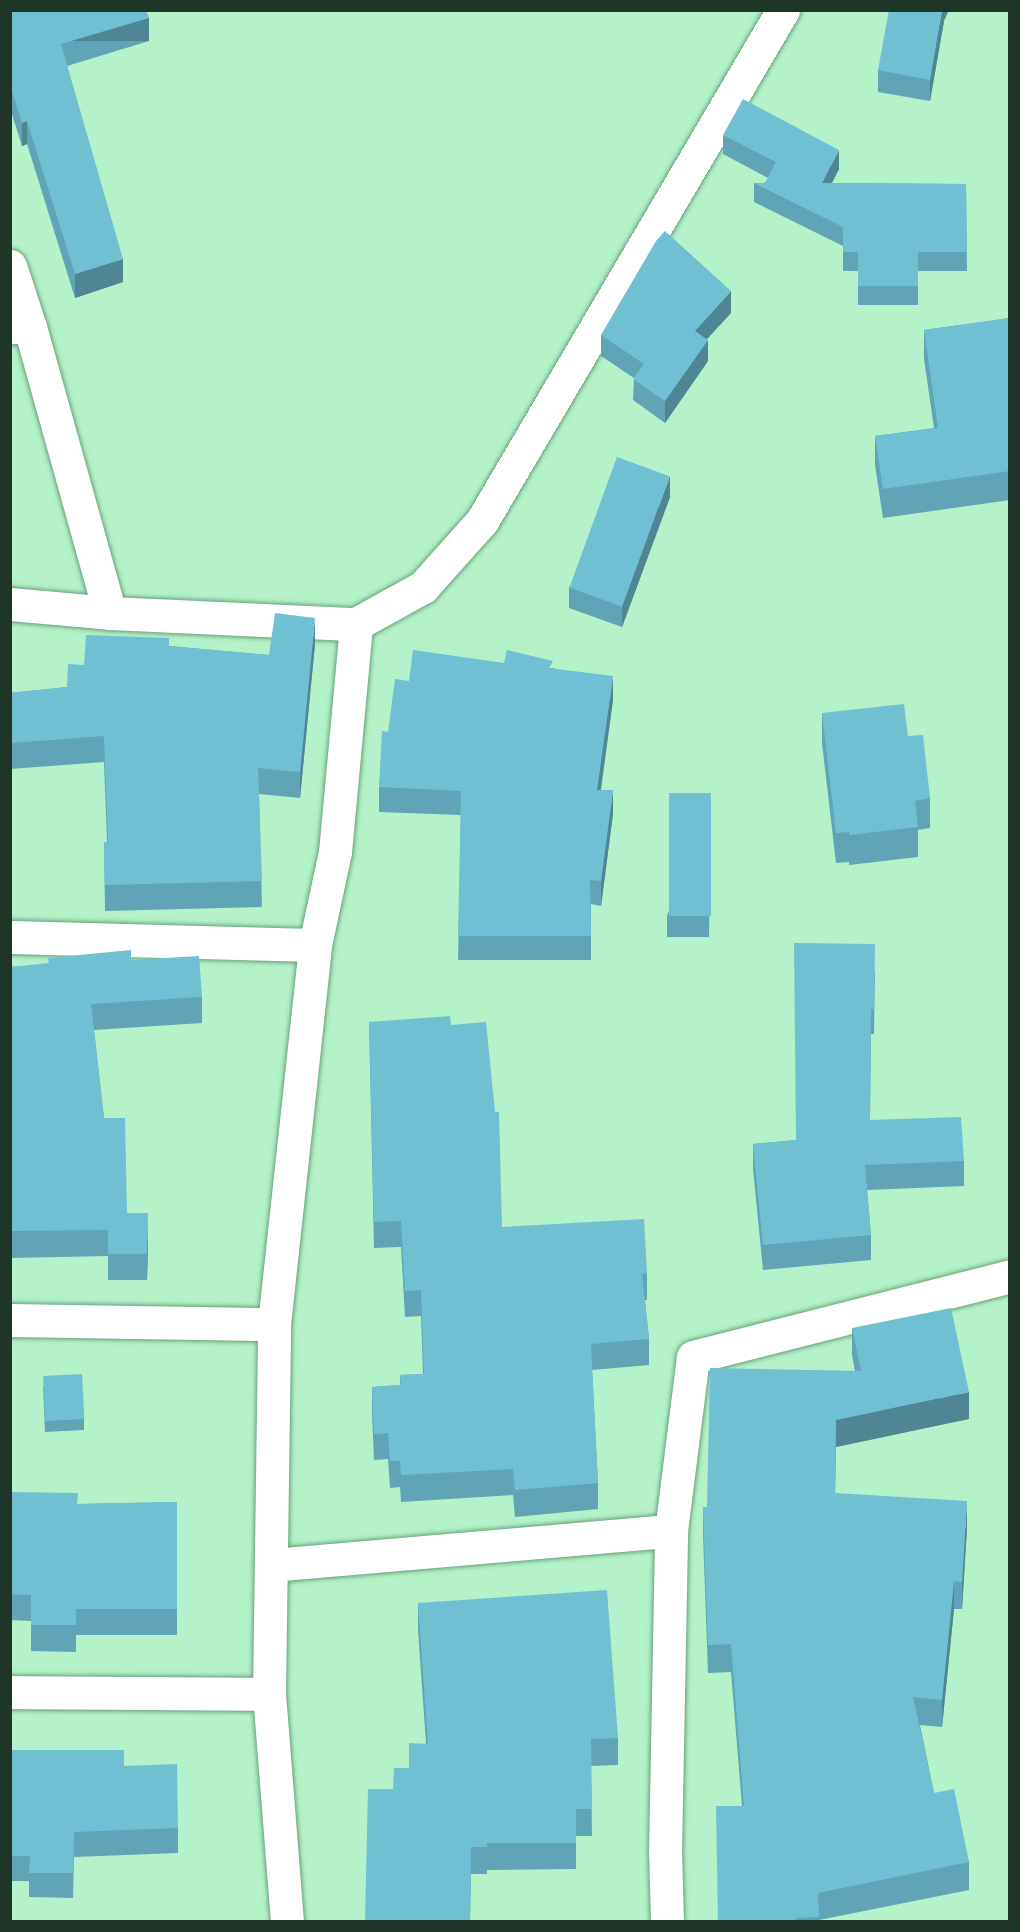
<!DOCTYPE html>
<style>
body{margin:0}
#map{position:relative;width:1020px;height:1932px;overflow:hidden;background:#b4f2c9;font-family:"Open Sans",sans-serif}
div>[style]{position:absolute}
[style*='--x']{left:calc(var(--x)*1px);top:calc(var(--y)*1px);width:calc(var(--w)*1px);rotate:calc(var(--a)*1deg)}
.roads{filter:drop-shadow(0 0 2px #66a17c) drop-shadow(0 0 2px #66a17c)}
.minor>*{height:33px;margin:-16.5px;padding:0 16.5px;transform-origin:16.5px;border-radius:16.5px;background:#fff}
.wall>*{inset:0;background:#60a5b6}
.shaded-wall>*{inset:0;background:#4e8694;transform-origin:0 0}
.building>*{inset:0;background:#70c0d4;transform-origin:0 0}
span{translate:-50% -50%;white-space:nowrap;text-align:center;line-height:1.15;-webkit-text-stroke:5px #b4f2c9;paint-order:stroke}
.frame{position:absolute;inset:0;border:12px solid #1e3627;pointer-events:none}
</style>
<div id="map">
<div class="roads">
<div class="minor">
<i style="--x:10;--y:266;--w:64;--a:71.8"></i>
<i style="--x:30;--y:327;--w:20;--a:180"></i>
<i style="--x:30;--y:327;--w:297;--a:74.4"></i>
<i style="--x:10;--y:604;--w:100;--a:5.1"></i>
<i style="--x:110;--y:613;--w:246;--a:2.6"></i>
<i style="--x:356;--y:624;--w:77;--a:-28.9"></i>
<i style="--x:423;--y:587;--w:89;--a:-48.2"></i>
<i style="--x:482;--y:521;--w:593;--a:-59.5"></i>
<i style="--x:10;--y:937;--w:305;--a:1.5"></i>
<i style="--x:10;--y:1320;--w:264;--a:0.9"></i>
<i style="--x:272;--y:1565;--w:400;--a:-4.9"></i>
<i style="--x:10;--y:1692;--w:259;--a:0.4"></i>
<i style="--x:287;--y:1922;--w:229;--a:-94.5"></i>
<i style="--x:269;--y:1694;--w:370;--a:-89.2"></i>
<i style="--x:274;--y:1324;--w:381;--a:-83.8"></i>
<i style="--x:315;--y:945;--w:95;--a:-77.9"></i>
<i style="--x:335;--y:852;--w:229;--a:-84.7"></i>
<i style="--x:667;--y:1922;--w:70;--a:-91.6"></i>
<i style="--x:665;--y:1852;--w:321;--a:-88.9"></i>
<i style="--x:671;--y:1531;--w:175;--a:-82.8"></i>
<i style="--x:693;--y:1357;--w:327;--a:-14.3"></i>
</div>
</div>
<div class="wall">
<i style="clip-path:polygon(10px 10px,149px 41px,67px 66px,123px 282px,75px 298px,27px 144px,22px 146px,10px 108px)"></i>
<i style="clip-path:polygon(944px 21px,930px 101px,878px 92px,878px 70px)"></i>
<i style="clip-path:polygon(723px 135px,839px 169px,832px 183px,966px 184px,967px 271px,918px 271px,918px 305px,858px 305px,858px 271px,843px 271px,843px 246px,754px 202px,754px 183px,765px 183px,768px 178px,723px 154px)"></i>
<i style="clip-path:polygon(731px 313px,707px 339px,708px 361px,665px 423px,633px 400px,634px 378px,601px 356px,601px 335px)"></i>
<i style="clip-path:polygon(1010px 318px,1010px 500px,883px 518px,875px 465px,875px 436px,934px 428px,924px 359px,924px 330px)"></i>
<i style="clip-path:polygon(670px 497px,622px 627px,569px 608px,569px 587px)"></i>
<i style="clip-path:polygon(315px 644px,300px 798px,259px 794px,262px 907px,105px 911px,104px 842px,107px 842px,104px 762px,10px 769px,10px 693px,67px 687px,84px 665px,169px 646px,269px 655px)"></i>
<i style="clip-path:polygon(553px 668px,613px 700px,601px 790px,613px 814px,601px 906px,591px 904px,591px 960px,458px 960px,461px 815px,379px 812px,379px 787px,388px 732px,409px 681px)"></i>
<i style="clip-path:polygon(822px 713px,908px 736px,930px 798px,930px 828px,918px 830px,918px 857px,849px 865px,849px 862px,836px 863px,822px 743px)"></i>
<i style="clip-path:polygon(711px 793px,709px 937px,667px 937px,667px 916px)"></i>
<i style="clip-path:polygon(131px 960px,202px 997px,202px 1023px,94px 1030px,104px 1118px,127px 1213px,148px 1240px,147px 1280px,108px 1280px,108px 1256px,10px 1258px,10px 967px)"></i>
<i style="clip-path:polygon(875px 969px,874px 1034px,871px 1034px,870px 1120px,964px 1161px,964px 1186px,867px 1190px,871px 1235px,871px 1260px,763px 1270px,753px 1169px,753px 1144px,796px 1140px)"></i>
<i style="clip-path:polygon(369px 1022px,451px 1025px,502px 1227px,647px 1273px,647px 1300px,645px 1300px,649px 1339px,649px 1365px,592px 1370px,598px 1483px,598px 1509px,515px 1517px,513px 1495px,401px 1502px,400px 1487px,390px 1488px,388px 1459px,374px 1460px,372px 1413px,372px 1387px,400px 1385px,400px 1375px,423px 1374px,421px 1316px,405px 1317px,401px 1247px,374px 1248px)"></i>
<i style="clip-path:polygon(852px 1328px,969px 1419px,836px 1447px,835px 1493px,967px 1528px,962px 1609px,954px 1609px,942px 1727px,920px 1725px,934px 1793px,969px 1862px,969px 1890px,819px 1920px,819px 1922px,717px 1922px,742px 1806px,731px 1672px,708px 1673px,703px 1535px,703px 1507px,707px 1507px,855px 1371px,852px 1355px)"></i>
<i style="clip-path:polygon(43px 1386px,84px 1419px,84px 1430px,45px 1432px)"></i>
<i style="clip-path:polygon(10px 1492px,78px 1504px,177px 1502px,177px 1635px,76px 1635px,76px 1652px,31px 1651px,31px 1621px,10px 1620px)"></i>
<i style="clip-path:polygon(418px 1603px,618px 1738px,618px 1765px,591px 1766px,592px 1836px,576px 1836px,576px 1869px,487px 1870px,487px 1874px,471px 1874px,470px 1922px,365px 1922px,409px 1768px,426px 1743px,418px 1630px)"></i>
<i style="clip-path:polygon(10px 1750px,124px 1766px,178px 1828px,178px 1853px,74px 1857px,73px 1898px,29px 1897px,29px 1881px,10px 1881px)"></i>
</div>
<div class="shaded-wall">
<i style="clip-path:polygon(942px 10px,949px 10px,944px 21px,930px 101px,930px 80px)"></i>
<i style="left:149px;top:18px;width:23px;height:92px;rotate:90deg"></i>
<i style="clip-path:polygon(27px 121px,27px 144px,22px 146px,22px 123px)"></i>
<i style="clip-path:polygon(839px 150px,839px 169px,822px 202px,822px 183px)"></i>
<i style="clip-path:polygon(123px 259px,123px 282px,75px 298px,75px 274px)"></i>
<i style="clip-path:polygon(731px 291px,731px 313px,695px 352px,695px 331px)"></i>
<i style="clip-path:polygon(708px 340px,708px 361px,665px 423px,665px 401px)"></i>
<i style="clip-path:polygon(670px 476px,670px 497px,622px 627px,622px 606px)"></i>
<i style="clip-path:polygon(315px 618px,315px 644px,300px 798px,300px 772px)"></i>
<i style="clip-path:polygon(613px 676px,613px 700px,597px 814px,597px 790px)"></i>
<i style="clip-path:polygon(613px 790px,613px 814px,601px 906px,601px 881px)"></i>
<i style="clip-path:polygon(148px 1213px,148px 1240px,147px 1280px,147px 1254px)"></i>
<i style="clip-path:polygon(969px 1392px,969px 1419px,836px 1447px,835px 1520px,836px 1420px)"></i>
<i style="clip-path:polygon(967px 1501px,967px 1528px,962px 1609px,962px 1582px)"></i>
<i style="clip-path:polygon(954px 1581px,954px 1609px,942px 1727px,942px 1700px)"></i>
</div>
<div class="building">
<i style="clip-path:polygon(10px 10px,146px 10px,149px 18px,61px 44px,123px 259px,75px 274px,27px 121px,22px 123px,10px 85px)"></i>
<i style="clip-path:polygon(889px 10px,942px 10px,930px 80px,878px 70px)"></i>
<i style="clip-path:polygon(743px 99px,839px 150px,822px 183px,966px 184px,967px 252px,918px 252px,918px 286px,858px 286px,858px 252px,843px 252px,843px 227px,754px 183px,765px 183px,776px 162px,723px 135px)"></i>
<i style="clip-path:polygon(665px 231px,731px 291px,695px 331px,708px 340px,665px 401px,633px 379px,644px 364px,601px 335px,656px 241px)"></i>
<i style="clip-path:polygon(1010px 318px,1010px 471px,883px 489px,875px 436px,938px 428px,924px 330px)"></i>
<i style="left:617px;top:457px;width:56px;height:139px;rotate:20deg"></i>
<i style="clip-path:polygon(275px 613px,315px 618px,300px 772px,258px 768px,262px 881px,105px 885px,104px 842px,108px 842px,104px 736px,10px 743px,10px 693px,67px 687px,68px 664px,84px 665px,86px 635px,169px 638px,169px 646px,269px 655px)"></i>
<i style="clip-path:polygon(413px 650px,504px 663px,507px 650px,553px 661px,549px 668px,613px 676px,597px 790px,613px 790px,601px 881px,590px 880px,591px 936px,458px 936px,461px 791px,379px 787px,382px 731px,388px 732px,395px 679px,409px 681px)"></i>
<i style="clip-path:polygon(904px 704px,908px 736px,923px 735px,930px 798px,915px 801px,918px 827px,849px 835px,849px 832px,836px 833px,822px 713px)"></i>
<i style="left:669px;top:793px;width:42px;height:123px"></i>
<i style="clip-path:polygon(794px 943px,875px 944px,874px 1009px,871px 1009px,870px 1120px,961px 1117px,964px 1161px,865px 1165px,871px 1235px,763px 1245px,753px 1144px,796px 1140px)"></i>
<i style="clip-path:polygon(131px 950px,131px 960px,199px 956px,202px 997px,91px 1004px,104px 1118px,125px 1118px,127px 1213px,148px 1213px,147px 1254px,108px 1254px,108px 1230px,10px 1231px,10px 967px,49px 963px,48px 958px)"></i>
<i style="clip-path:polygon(450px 1016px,451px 1025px,486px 1022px,495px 1112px,499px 1112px,502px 1227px,644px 1219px,647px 1273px,642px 1274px,649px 1339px,591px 1344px,598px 1483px,515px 1490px,513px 1469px,401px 1475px,400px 1461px,390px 1461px,388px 1433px,374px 1434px,372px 1387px,401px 1385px,400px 1375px,424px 1374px,421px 1290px,405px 1291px,401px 1221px,374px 1222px,369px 1022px)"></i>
<i style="clip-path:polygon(951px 1308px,969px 1392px,836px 1420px,835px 1493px,967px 1501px,962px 1582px,954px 1581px,942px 1700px,913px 1697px,934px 1793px,954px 1789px,969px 1862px,818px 1893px,819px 1917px,796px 1918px,796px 1922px,718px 1922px,716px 1806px,744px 1806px,731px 1644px,708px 1645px,703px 1507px,707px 1507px,710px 1368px,861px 1371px,852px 1328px)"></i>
<i style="left:82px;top:1374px;width:45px;height:39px;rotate:87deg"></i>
<i style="clip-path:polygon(10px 1492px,78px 1493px,77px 1504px,177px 1502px,177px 1609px,76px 1609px,76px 1625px,31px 1625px,31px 1595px,10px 1594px)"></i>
<i style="clip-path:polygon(607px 1590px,618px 1738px,591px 1739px,592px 1809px,576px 1809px,576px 1843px,487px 1843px,487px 1847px,471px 1847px,470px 1922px,365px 1922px,368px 1789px,393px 1789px,394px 1768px,409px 1768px,409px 1743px,428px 1744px,418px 1603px)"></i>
<i style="clip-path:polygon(10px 1750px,124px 1750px,124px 1766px,177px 1764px,178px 1828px,74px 1832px,73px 1873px,29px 1873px,30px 1856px,10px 1856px)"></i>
</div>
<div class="frame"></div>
</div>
